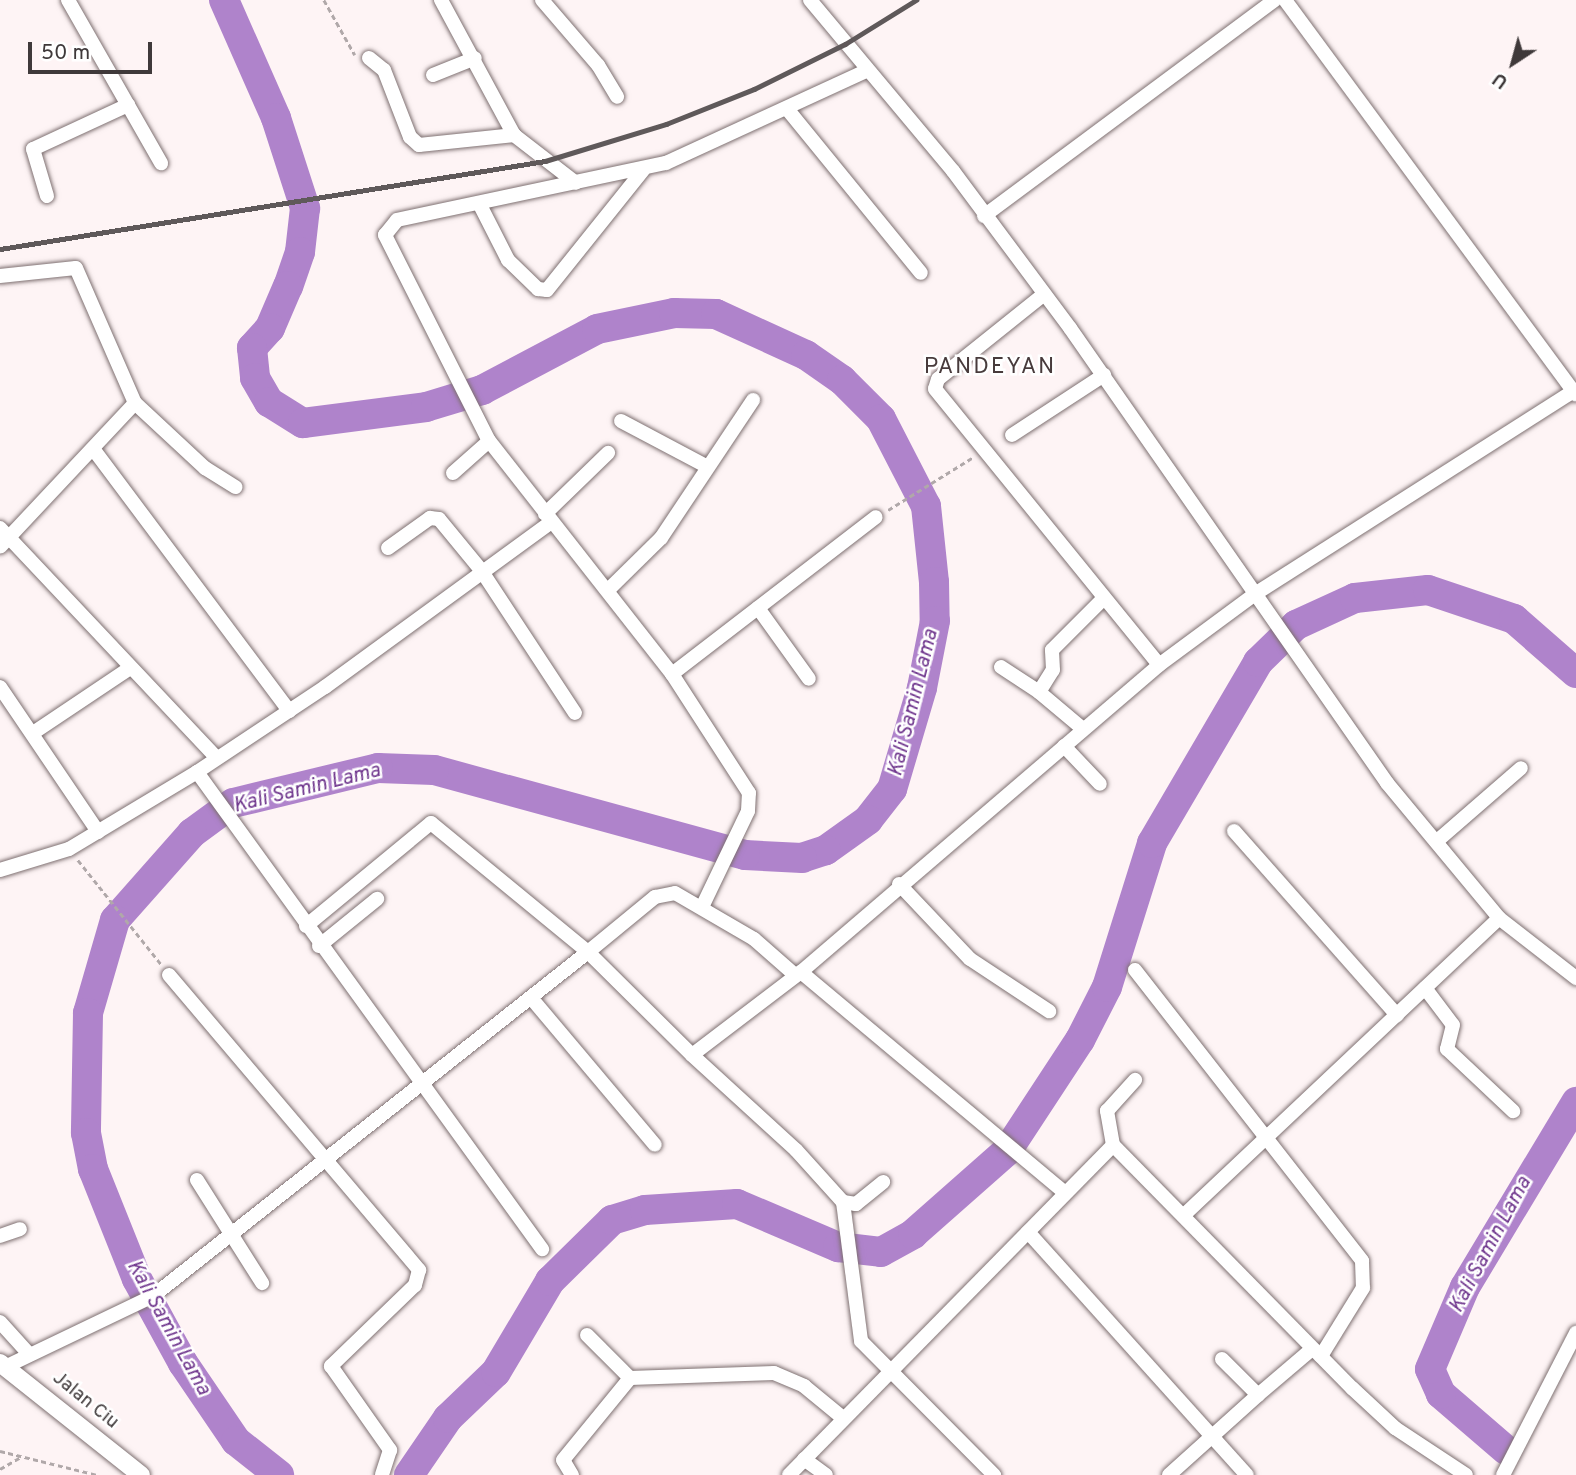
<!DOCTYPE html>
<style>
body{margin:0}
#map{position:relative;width:1576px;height:1475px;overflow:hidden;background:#fef4f5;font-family:Overpass,sans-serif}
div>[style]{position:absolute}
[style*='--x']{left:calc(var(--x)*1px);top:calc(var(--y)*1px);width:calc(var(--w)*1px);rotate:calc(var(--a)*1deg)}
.river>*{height:30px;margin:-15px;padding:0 15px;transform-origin:15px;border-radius:15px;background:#af83cb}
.path>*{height:2.5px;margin-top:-1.25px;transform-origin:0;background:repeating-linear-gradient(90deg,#b0a8a9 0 5px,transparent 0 8.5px)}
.roads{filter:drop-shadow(0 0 2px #7e7071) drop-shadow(0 0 2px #7e7071)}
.minor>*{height:14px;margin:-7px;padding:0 7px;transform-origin:7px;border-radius:7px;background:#fff}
.tertiary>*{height:18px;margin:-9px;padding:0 9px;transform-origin:9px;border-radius:9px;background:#fff}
.rail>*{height:5px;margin:-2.5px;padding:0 2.5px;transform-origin:2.5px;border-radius:2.5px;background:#5f595a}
span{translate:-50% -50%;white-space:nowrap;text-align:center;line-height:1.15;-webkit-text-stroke:5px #fff;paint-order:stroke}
.street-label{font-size:19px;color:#3f393a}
.water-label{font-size:21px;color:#6f368d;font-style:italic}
.quarter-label{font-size:23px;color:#483b3c;letter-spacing:2px}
.north{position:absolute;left:1478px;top:28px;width:70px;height:70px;-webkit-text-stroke:5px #fff;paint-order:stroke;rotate:216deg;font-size:19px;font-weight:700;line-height:28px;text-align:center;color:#3f393a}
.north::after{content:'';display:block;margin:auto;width:24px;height:32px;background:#3f393a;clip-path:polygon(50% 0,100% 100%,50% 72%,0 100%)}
.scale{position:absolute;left:28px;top:42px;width:124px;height:32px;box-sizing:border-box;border:4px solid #3f393a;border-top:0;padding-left:9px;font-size:21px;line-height:24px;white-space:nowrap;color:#3f393a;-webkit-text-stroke:5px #fff;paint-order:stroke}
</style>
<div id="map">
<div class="river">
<i style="--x:224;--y:0;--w:129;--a:66.2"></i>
<i style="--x:276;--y:118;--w:95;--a:72.1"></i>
<i style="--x:305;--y:208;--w:44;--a:96.5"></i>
<i style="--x:300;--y:252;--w:36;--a:109"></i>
<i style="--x:288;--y:286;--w:46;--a:113.2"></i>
<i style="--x:270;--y:328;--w:27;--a:132"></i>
<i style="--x:252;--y:348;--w:30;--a:84"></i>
<i style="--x:255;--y:378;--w:28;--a:60"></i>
<i style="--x:269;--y:402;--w:40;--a:32"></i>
<i style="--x:303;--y:423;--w:124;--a:-7.4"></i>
<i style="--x:426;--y:407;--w:59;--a:-16.9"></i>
<i style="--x:482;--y:390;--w:130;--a:-27.9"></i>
<i style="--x:597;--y:329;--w:79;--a:-11.7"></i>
<i style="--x:674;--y:313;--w:42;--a:1.4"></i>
<i style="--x:716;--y:314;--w:99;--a:24.5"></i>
<i style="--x:806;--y:355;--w:44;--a:34.8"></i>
<i style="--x:842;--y:380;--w:55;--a:45"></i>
<i style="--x:881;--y:419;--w:98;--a:62.7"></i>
<i style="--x:926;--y:506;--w:76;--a:84"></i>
<i style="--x:934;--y:582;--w:39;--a:89"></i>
<i style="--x:935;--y:621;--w:68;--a:101"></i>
<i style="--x:922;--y:688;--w:105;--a:106.5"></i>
<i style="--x:892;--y:789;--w:39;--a:128"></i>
<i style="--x:868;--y:820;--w:52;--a:144.5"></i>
<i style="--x:826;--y:850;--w:25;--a:162"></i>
<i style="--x:802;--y:858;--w:57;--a:-177"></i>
<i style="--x:745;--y:855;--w:322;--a:-164.7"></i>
<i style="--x:434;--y:770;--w:56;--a:-178"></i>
<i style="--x:378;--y:768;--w:149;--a:166.4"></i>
<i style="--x:233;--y:803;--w:51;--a:143.8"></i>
<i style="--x:192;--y:833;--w:116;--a:131.5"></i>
<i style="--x:115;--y:920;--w:97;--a:106.2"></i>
<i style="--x:88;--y:1013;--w:120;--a:91"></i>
<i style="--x:86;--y:1133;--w:37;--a:79"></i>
<i style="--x:93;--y:1169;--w:118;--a:68.2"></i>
<i style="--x:137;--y:1279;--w:96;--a:61.3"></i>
<i style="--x:183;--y:1363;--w:94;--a:55.8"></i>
<i style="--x:236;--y:1441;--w:55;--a:38.3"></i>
<i style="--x:1506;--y:1450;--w:86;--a:-139.3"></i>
<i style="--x:1441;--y:1394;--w:27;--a:-114"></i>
<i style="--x:1430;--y:1369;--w:89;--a:-66.9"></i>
<i style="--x:1465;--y:1287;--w:216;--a:-59"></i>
<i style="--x:409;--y:1475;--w:69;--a:-55.6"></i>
<i style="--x:448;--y:1418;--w:66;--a:-43.8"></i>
<i style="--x:496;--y:1372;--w:106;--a:-59.3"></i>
<i style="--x:550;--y:1281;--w:87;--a:-44.5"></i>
<i style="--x:612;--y:1220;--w:34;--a:-17"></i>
<i style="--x:645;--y:1210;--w:92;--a:-3.7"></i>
<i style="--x:737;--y:1204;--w:110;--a:23.1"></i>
<i style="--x:838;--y:1247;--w:43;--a:6.6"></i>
<i style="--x:881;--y:1252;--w:37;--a:-29"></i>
<i style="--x:913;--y:1234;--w:125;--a:-41.4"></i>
<i style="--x:1007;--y:1151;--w:133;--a:-56.7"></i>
<i style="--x:1080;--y:1040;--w:59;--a:-63"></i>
<i style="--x:1107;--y:987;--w:151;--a:-72.6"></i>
<i style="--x:1152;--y:843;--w:210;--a:-59.6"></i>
<i style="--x:1258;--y:662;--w:53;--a:-44.2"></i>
<i style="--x:1296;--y:625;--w:65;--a:-24.6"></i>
<i style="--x:1355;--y:598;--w:73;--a:-6.3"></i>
<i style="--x:1428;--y:590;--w:91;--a:18.6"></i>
<i style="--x:1514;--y:619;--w:82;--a:41.1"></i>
</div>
<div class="path">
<i style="--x:324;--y:0;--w:63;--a:60.6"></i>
<i style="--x:888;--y:510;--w:99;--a:-31.8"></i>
<i style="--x:78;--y:860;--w:133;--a:51.4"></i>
<i style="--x:0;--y:1451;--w:101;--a:13.8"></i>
<i style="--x:0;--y:1469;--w:24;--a:-30"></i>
</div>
<div class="roads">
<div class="minor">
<i style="--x:68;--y:0;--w:188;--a:60.3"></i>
<i style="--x:441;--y:0;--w:153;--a:61.6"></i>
<i style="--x:514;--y:135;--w:78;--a:37.7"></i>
<i style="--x:542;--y:0;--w:86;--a:49.3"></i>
<i style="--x:598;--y:65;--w:37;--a:59"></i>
<i style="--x:810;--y:0;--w:223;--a:50.1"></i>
<i style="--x:953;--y:171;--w:196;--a:53.3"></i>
<i style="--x:1070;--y:328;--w:555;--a:55.13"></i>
<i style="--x:1387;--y:783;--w:175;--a:50.3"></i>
<i style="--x:1499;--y:918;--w:98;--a:37.9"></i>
<i style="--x:1285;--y:0;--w:490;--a:53.6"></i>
<i style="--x:369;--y:58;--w:19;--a:39"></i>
<i style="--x:384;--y:70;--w:72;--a:68.8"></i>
<i style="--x:410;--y:137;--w:12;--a:42"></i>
<i style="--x:419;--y:145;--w:96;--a:-6"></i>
<i style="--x:433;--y:75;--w:45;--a:-22"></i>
<i style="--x:788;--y:110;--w:210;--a:50.8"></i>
<i style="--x:47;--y:196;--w:49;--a:-106.6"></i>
<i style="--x:33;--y:149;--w:105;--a:-24.9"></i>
<i style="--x:480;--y:205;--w:62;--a:63"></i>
<i style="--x:508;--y:260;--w:42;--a:44"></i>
<i style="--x:538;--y:289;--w:9;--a:6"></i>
<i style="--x:547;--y:290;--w:154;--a:-51.3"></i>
<i style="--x:984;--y:216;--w:362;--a:-36.6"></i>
<i style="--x:0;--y:276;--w:76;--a:-6"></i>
<i style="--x:76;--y:268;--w:147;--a:66.4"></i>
<i style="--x:135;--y:403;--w:197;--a:133.2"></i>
<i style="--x:1043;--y:295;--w:134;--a:141.3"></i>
<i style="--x:938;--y:379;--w:10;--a:107"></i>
<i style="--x:935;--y:389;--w:355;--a:50.9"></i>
<i style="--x:135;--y:403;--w:96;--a:42.9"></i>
<i style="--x:205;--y:468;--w:36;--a:32"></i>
<i style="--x:621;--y:421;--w:98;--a:27.9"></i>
<i style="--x:1012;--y:435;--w:110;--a:-33.1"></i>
<i style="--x:94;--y:450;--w:326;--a:53.2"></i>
<i style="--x:453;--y:473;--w:48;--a:-41.6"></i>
<i style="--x:545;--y:514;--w:88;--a:-44.1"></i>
<i style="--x:0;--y:528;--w:313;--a:46.7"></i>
<i style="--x:388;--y:548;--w:52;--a:-35.5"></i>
<i style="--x:430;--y:518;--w:9;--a:6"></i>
<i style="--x:439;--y:519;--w:66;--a:50.5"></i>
<i style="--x:481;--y:570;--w:171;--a:56.7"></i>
<i style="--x:608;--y:590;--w:74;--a:-44.5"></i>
<i style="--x:661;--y:538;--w:166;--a:-56.3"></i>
<i style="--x:758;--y:608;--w:87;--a:54.3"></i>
<i style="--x:1001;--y:667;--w:45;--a:33.3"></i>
<i style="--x:672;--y:674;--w:257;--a:-37.6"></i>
<i style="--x:0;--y:687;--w:175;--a:55.9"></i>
<i style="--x:1083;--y:729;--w:57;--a:-139.9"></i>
<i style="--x:1039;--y:692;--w:26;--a:-58"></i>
<i style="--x:1053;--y:670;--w:20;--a:-93"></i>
<i style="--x:1052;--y:650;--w:71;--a:-45"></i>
<i style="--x:33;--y:733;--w:117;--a:-33.8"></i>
<i style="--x:1064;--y:746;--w:52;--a:46.5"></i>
<i style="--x:197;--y:772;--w:154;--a:-33.6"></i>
<i style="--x:325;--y:687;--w:280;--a:-36.1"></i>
<i style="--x:1234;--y:831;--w:246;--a:48.5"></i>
<i style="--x:1437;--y:841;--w:111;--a:-41"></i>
<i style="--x:0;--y:870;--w:72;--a:-16.9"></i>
<i style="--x:69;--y:849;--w:149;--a:-31"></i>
<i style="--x:197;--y:772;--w:589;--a:54.12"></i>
<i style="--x:899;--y:884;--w:103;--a:46.6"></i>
<i style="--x:970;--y:959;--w:95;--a:33.4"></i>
<i style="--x:703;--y:905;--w:104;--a:-64.4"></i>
<i style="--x:748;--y:811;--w:18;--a:-87"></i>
<i style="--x:749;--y:793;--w:142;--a:-122.9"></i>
<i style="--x:672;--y:674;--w:296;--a:-128.1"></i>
<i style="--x:489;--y:441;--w:231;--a:-116.8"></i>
<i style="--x:385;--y:235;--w:19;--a:-51"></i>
<i style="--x:397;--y:220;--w:275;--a:-12"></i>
<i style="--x:666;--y:163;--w:220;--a:-24.7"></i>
<i style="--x:306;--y:926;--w:162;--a:-39.5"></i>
<i style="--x:431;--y:823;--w:203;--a:39.4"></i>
<i style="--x:588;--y:952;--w:87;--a:-39.4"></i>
<i style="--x:655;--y:897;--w:20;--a:-11"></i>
<i style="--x:675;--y:893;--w:91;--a:30.2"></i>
<i style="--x:754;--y:939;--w:55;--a:41.3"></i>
<i style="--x:319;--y:946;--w:75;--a:-39"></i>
<i style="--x:1135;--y:970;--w:369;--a:52"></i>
<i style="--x:1362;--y:1261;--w:27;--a:88"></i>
<i style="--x:1363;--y:1288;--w:80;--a:121.7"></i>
<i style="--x:801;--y:972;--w:343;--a:39.9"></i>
<i style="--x:169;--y:975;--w:387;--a:49.7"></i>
<i style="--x:419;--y:1270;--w:16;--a:105"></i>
<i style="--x:415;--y:1285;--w:117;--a:136"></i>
<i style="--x:331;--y:1366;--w:103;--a:54.9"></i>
<i style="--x:390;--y:1450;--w:26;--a:108"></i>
<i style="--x:1425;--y:988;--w:46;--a:52.9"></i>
<i style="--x:1453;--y:1025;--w:25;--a:104"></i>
<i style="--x:1447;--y:1049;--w:91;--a:43.2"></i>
<i style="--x:533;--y:1000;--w:189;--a:49.9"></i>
<i style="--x:692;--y:1055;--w:141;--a:42.4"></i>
<i style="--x:796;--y:1150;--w:70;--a:47.9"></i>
<i style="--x:843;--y:1202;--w:13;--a:9"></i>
<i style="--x:856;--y:1204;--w:35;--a:-39"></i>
<i style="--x:1113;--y:1145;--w:35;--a:-100"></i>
<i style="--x:1107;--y:1111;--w:42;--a:-47.9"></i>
<i style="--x:197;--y:1180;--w:122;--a:57.7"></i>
<i style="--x:843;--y:1202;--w:140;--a:82.6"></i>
<i style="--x:861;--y:1341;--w:189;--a:45.2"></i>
<i style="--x:1184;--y:1215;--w:433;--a:-43.3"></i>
<i style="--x:1028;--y:1232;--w:327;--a:48"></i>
<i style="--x:0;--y:1236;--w:21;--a:-19"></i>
<i style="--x:0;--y:1322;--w:43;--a:47.8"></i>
<i style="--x:587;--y:1335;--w:61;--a:45"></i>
<i style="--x:7;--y:1366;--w:162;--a:-25.6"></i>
<i style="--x:153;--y:1296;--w:555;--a:-38.34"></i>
<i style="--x:588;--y:952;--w:146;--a:44.7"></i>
<i style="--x:692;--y:1055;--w:137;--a:-37.3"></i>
<i style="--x:801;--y:972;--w:472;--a:-40.6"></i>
<i style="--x:1159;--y:665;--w:119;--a:-36.5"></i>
<i style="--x:1255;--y:594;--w:378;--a:-32.5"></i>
<i style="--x:1258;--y:1395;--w:71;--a:-40.4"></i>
<i style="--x:804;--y:1459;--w:27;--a:36"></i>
<i style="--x:572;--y:1475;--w:17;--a:-121"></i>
<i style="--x:563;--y:1460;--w:106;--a:-50.7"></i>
<i style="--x:630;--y:1378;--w:144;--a:-2"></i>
<i style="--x:774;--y:1373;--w:33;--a:23"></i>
<i style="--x:804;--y:1386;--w:50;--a:39.4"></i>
<i style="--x:789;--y:1475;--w:462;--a:-45.5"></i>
<i style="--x:1113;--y:1145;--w:341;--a:45.5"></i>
<i style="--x:1352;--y:1388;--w:59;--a:42.9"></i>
<i style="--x:1395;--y:1428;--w:85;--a:33.5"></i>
<i style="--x:1169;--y:1475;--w:120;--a:-42"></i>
<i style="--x:1258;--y:1395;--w:51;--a:-135"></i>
<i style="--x:1503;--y:1475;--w:160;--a:-62.8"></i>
</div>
<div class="tertiary">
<i style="--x:0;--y:1363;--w:180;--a:38.5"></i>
</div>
</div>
<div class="rail">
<i style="--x:0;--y:249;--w:552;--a:-9.17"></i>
<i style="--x:545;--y:161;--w:127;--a:-17"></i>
<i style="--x:666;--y:124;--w:95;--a:-21.7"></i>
<i style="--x:754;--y:89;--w:102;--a:-26.3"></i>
<i style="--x:845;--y:44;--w:84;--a:-31.8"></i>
</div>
<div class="street-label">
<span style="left:85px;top:1401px;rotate:39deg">Jalan Ciu</span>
</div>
<div class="water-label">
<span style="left:914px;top:703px;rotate:-76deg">Kali Samin Lama</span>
<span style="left:307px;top:789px;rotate:-14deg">Kali Samin Lama</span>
<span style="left:1491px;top:1245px;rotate:-62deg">Kali Samin Lama</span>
<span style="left:168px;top:1328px;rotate:61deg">Kali Samin Lama</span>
</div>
<div class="quarter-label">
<span style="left:990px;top:368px">PANDEYAN</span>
</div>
<div class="north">U</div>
<div class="scale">50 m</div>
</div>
